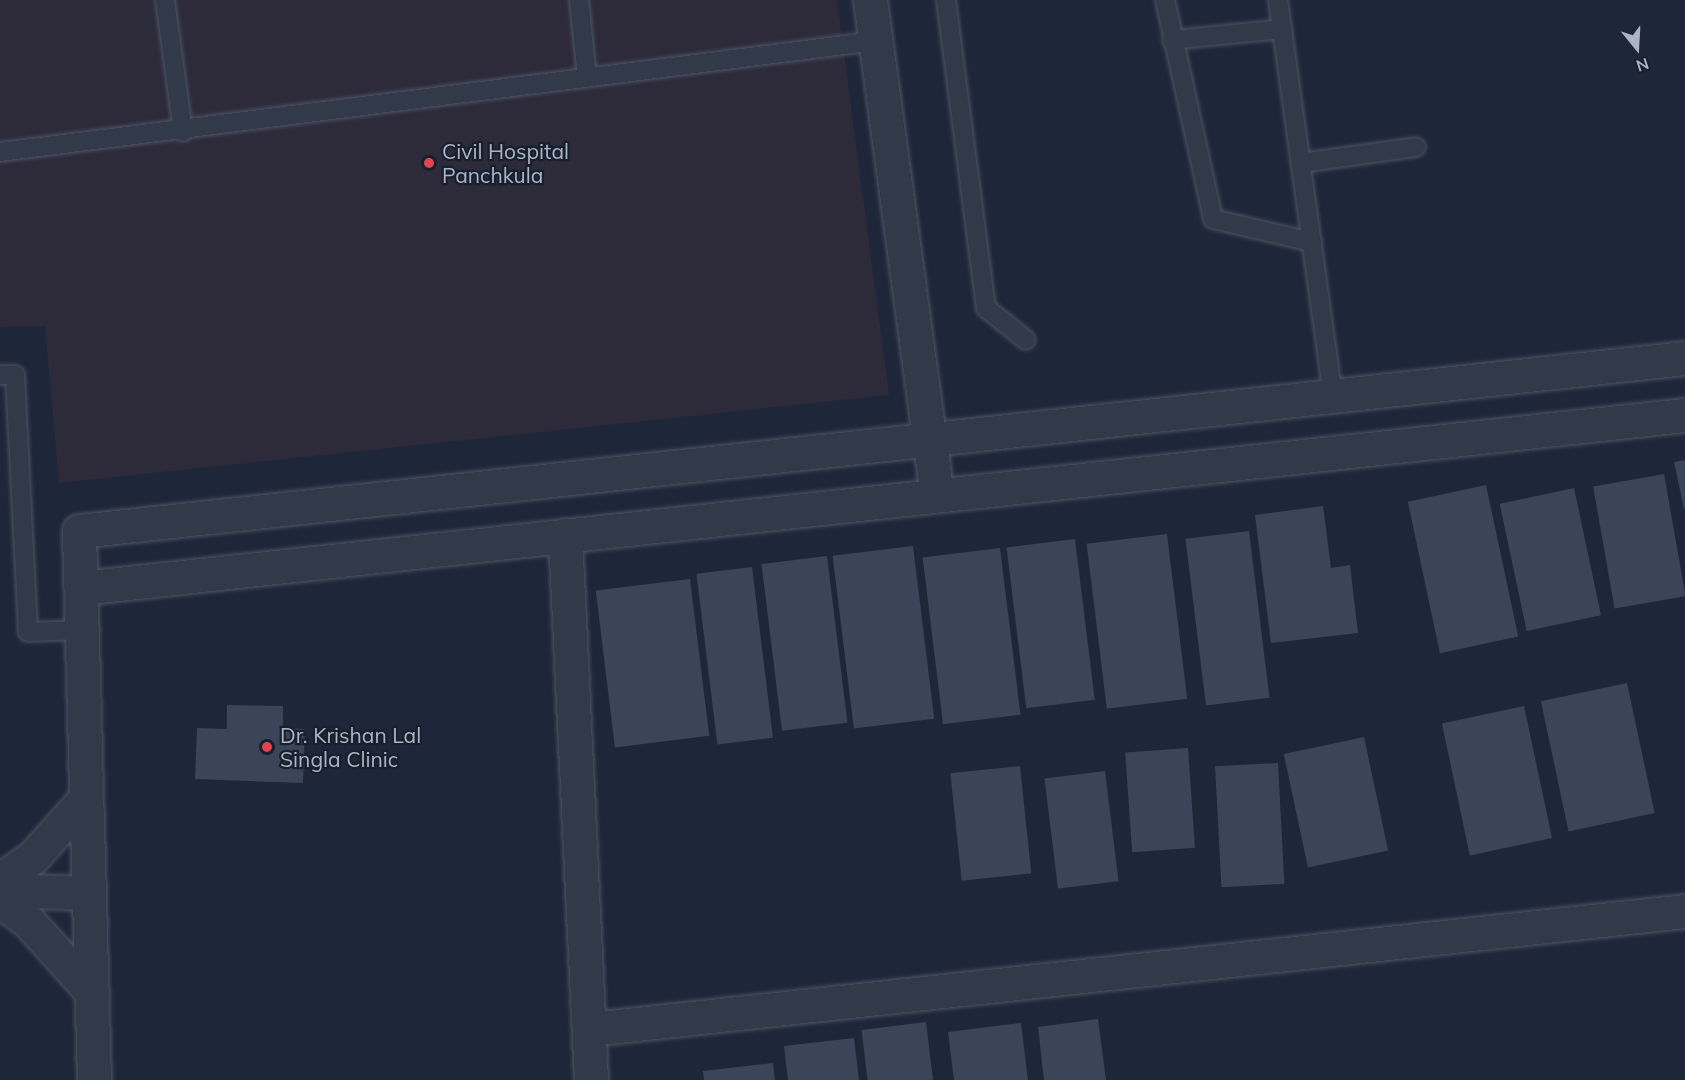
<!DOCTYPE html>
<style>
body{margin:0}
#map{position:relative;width:1685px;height:1080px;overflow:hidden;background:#1e2739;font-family:Mulish,sans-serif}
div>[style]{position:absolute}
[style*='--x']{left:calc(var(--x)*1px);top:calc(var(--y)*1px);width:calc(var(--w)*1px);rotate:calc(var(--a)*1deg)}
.medical>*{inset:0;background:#2d2a3a}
.building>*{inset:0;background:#3a4559;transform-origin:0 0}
.roads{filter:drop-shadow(0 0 2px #4c5464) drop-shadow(0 0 2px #4c5464)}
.service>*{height:18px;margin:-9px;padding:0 9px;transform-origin:9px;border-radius:9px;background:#323a49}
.minor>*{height:33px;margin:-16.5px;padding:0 16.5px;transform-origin:16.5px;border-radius:16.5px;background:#323a49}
.dots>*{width:16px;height:16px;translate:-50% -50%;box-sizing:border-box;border:3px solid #181f2d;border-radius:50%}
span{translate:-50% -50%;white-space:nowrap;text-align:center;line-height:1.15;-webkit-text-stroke:4.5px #181f2d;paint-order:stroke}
.poi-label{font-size:21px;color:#acb4c6}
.left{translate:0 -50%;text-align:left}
.north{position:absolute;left:1607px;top:18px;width:60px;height:60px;-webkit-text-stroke:4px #181f2d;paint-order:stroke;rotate:162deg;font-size:16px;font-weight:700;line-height:24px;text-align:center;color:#acb4c6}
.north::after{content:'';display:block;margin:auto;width:21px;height:27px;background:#acb4c6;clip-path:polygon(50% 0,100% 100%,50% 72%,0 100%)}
</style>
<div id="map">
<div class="medical">
<i style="clip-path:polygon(0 0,837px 0,889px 395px,59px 483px,45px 326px,0 327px)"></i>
</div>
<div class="building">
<i style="clip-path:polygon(1685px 460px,1685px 509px,1684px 509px,1674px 462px)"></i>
<i style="left:1664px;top:474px;width:124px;height:72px;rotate:80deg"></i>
<i style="left:1486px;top:485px;width:155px;height:80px;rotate:78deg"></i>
<i style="left:1574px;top:488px;width:130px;height:76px;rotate:78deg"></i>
<i style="clip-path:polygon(1323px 506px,1331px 568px,1350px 565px,1358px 633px,1271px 643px,1255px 515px)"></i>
<i style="left:1249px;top:531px;width:168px;height:64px;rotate:83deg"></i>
<i style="left:1167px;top:534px;width:166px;height:81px;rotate:83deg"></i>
<i style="left:1075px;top:539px;width:162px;height:69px;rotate:83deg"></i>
<i style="left:913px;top:546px;width:174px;height:81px;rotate:83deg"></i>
<i style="left:1000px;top:548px;width:168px;height:78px;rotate:83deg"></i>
<i style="left:827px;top:556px;width:168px;height:66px;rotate:83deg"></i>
<i style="left:752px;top:567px;width:172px;height:56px;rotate:83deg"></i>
<i style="left:690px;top:579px;width:158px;height:95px;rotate:83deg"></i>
<i style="left:1627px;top:683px;width:133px;height:88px;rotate:78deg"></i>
<i style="clip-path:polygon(227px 705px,283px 706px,283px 728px,305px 729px,303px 783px,195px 779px,197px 728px,227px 729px)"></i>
<i style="left:1524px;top:706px;width:135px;height:84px;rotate:78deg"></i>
<i style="left:1364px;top:737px;width:116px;height:82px;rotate:78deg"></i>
<i style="left:1188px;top:748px;width:100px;height:63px;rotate:86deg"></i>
<i style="left:1278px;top:763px;width:121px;height:63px;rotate:87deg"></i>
<i style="left:1020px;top:766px;width:108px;height:70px;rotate:84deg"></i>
<i style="left:1105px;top:771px;width:111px;height:61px;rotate:83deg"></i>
<i style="clip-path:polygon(1098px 1019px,1106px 1080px,1044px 1080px,1038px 1027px)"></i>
<i style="left:926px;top:1022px;width:58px;height:65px;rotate:83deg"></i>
<i style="clip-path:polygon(1021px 1023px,1028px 1080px,954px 1080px,948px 1032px)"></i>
<i style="clip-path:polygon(854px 1038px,859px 1080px,788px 1080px,784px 1046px)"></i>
<i style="clip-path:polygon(773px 1063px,775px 1080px,704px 1080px,703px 1071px)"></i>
</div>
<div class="roads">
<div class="service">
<i style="--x:165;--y:0;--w:133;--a:82.2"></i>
<i style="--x:579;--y:0;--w:78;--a:84.1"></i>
<i style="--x:946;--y:0;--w:311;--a:82.6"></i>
<i style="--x:986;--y:308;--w:51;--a:38.7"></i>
<i style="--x:1165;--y:0;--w:224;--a:77.6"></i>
<i style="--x:1213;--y:219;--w:102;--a:13.1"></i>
<i style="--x:1278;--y:0;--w:399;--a:82.1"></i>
<i style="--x:1172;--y:40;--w:111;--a:-5.7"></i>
<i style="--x:0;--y:152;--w:883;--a:-7.22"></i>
<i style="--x:1301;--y:163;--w:116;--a:-7.9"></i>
<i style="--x:0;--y:375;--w:15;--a:0"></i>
<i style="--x:15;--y:375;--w:257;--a:87.1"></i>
<i style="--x:28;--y:632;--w:54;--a:-2.1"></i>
</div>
<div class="minor">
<i style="--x:870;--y:0;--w:500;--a:82.3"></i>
<i style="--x:565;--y:535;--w:546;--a:87.27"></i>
<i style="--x:81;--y:588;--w:1613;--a:-6.16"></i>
<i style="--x:0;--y:880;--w:40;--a:-34.9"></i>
<i style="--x:33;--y:857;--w:79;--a:-48.1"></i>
<i style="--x:0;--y:890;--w:88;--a:2"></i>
<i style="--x:0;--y:901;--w:34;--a:36"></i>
<i style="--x:28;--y:921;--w:96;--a:48"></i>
<i style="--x:590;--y:1029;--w:1101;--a:-6.15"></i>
<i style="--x:94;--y:1080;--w:549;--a:-91.57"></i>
<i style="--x:79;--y:531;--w:1615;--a:-6.15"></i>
</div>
</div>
<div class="dots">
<i style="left:429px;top:163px;background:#e0444e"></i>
<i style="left:267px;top:747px;background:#e0444e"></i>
</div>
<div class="poi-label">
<span class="left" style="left:442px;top:163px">Civil Hospital<br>Panchkula</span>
<span class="left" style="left:280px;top:747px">Dr. Krishan Lal<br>Singla Clinic</span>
</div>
<div class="north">N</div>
</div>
